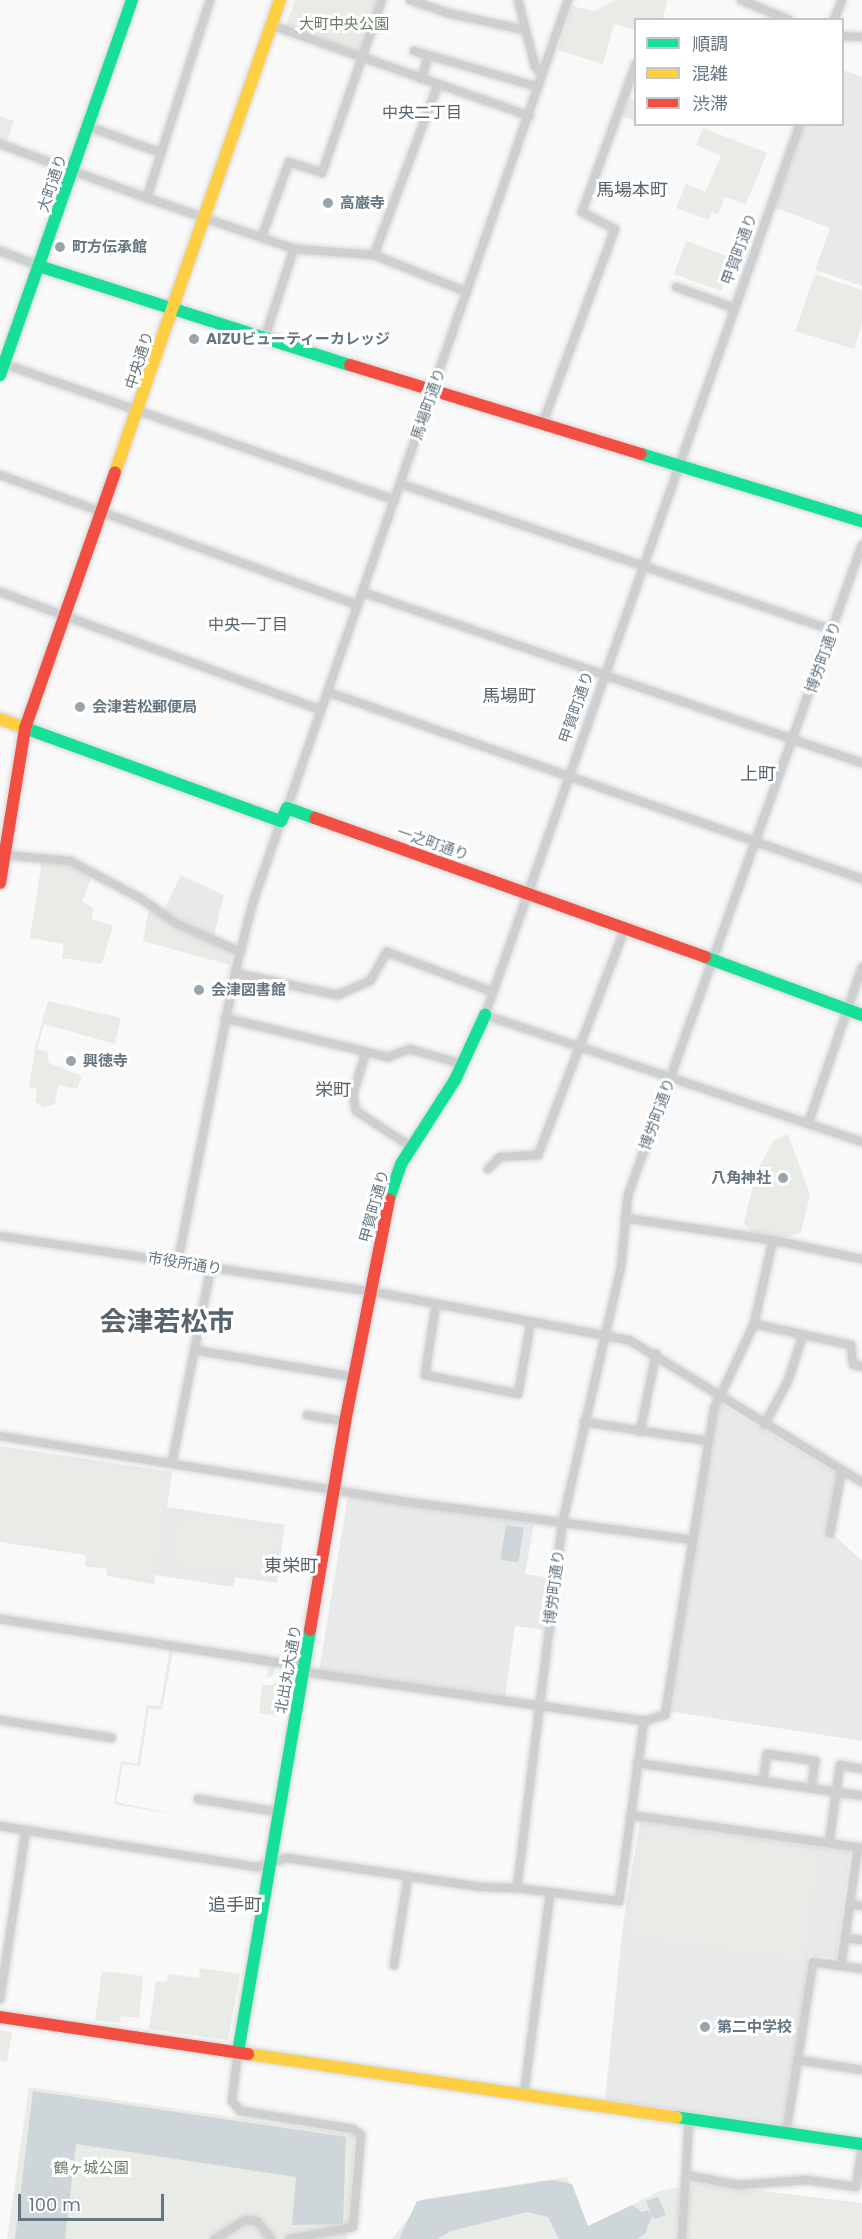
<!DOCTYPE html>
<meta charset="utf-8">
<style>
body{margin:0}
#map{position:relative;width:862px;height:2239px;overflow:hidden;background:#f9f9f9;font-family:Poppins,"Noto Sans JP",sans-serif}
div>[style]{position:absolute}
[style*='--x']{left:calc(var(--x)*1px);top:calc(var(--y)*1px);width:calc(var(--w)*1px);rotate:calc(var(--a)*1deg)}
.built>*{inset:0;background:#e8e9e9}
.green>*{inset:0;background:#e8ebe6;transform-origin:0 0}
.water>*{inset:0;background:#ced6d9;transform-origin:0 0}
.roads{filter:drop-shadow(0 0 2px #d5d6d7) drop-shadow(0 0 2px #d5d6d7)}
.street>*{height:8px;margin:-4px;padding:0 4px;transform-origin:4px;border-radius:4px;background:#cecfd0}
.fast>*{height:12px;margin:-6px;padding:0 6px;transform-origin:6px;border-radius:6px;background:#16e098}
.slow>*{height:12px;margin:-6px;padding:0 6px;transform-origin:6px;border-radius:6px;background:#ffcf43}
.jam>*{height:12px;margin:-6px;padding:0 6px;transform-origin:6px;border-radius:6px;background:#f24e42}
.dots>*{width:16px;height:16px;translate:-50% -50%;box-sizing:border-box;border:3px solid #fff;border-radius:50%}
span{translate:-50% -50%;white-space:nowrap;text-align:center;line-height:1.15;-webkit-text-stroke:6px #fff;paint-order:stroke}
.park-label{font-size:15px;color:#687a64}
.street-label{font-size:15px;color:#657683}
.poi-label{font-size:15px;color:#657683;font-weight:700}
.left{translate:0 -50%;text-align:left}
.right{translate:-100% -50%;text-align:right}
.neighbourhood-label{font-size:16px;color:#57646e}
.quarter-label{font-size:18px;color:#57646e}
.town-label{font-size:27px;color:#57646e;font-weight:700}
.legend{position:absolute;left:634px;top:18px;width:210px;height:108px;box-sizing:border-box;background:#fff;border:2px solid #c1c8cd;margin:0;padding:8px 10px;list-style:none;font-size:18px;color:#657683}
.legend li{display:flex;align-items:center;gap:12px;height:30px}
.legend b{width:30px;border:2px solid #c1c8cd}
.scale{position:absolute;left:18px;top:2194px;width:146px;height:27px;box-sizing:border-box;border:3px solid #657683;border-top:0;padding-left:8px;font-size:18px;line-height:21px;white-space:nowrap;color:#657683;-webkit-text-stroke:4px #fff;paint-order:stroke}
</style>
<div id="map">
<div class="built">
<i style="clip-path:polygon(843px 70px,862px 77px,862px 286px,815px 270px,830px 228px,773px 207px,801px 125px,842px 124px)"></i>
<i style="clip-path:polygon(181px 875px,224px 895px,214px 936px,164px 910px)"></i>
<i style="clip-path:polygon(717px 1402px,846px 1479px,834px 1535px,862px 1561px,862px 1741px,667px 1711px)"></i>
<i style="clip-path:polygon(0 1446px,172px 1472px,167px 1507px,285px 1525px,277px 1583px,235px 1577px,233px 1587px,155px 1575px,154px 1584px,107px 1576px,107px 1569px,85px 1566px,86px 1555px,0 1542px)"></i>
<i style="clip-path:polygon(348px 1496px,534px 1524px,525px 1574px,550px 1578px,544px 1630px,515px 1626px,505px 1699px,319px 1671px)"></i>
<i style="clip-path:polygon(640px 1821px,850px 1852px,836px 1958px,809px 1955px,783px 2125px,605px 2100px,623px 1925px)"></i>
</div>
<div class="green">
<i style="clip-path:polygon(295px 0,379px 0,361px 50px,356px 53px,285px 28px)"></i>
<i style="clip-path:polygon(615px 0,667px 0,663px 19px,636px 20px,635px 30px,614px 24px,603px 64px,558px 50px,572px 6px,595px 11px)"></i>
<i style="clip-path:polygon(627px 98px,635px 100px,635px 121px,620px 115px)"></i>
<i style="clip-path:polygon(0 116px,14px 121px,6px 143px,0 142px)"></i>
<i style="clip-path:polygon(703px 128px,767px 153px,746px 204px,725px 197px,718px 214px,712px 212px,708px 220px,676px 208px,686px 184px,705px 192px,721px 156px,696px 145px)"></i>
<i style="left:686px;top:241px;width:50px;height:35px;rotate:20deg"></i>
<i style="clip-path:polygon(815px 274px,862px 290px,862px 323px,854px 349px,795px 331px)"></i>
<i style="clip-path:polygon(42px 860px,67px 864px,93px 874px,82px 902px,93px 908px,92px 919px,113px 926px,102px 964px,62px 958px,64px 944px,30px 938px)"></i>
<i style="clip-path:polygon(149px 908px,234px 950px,230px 965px,143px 941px)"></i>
<i style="clip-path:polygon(48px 1001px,121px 1018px,115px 1044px,44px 1024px,37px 1049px,47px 1052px,49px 1063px,82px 1076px,77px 1089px,58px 1085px,55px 1104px,44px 1107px,35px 1102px,37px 1089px,29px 1087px,36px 1044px)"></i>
<i style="clip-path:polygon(788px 1134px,810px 1194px,801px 1232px,788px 1237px,754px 1233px,744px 1224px,756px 1172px,774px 1140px)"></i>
<i style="clip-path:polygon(0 1451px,167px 1476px,152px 1580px,109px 1574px,110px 1566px,88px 1563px,89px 1552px,0 1539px)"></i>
<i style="left:182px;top:1516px;width:48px;height:47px;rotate:8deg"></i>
<i style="left:230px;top:1524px;width:48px;height:46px;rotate:8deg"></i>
<i style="clip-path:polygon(170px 1647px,173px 1650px,162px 1710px,149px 1708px,140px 1766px,123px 1764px,116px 1802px,182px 1816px,114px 1804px,121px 1761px,137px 1764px,147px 1705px,160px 1706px)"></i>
<i style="clip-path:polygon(194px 1652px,276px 1665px,273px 1675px,267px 1678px,268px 1666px)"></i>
<i style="clip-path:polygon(281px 1666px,287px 1667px,278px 1716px,259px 1713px,262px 1685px,272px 1685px,278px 1680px)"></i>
<i style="left:646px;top:1827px;width:173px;height:109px;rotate:8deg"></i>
<i style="clip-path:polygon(200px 1968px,240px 1974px,228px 2040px,149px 2029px,156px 1981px,167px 1982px,168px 1974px,199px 1978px)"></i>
<i style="clip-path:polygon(102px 1971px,143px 1976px,139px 2018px,121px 2016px,120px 2023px,95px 2020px)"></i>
<i style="clip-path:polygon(0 2030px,12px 2032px,7px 2062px,0 2061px)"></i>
<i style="clip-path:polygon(29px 2087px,355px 2135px,347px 2239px,7px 2239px)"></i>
<i style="clip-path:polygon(567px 2177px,587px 2228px,657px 2192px,696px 2183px,862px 2203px,862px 2239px,392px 2239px,423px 2199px)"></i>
</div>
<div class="water">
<i style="left:506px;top:1525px;width:18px;height:35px;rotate:9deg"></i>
<i style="clip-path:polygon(33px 2091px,346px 2137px,343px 2224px,292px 2225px,296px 2177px,76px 2144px,65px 2239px,15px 2239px)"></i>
<i style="clip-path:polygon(552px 2180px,572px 2184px,588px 2226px,632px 2205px,642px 2212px,648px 2210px,652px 2215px,646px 2201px,658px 2197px,666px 2215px,655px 2219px,652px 2216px,645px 2234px,637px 2239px,559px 2239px,548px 2217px,527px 2212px,451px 2231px,438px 2239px,399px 2239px,417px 2201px)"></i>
</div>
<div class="roads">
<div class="street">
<i style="--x:210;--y:0;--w:208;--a:107.7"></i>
<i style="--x:147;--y:198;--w:156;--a:19.1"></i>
<i style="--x:294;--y:249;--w:80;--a:4.3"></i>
<i style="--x:374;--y:255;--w:100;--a:21.7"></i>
<i style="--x:410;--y:0;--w:39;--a:19"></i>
<i style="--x:447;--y:13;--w:80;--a:12.3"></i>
<i style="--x:518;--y:0;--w:68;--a:75.6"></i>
<i style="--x:535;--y:66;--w:11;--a:52"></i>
<i style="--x:741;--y:0;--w:52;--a:22.6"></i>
<i style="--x:834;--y:20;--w:22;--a:-68"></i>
<i style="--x:271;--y:25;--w:274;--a:19.4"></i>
<i style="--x:842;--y:36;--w:20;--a:3"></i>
<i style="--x:414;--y:51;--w:129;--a:16.2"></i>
<i style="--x:421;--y:79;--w:25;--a:-72"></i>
<i style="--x:800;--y:124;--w:945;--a:109.47"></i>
<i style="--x:485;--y:1015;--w:398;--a:18.6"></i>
<i style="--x:87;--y:126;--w:79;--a:20"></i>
<i style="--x:0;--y:144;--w:157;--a:20.2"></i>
<i style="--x:262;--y:236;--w:79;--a:-70"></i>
<i style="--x:289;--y:162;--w:35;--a:18"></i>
<i style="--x:322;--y:173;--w:183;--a:-70.9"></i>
<i style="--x:0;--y:251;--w:42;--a:21"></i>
<i style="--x:374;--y:255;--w:182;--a:-69.4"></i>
<i style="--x:676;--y:287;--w:62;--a:19.9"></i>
<i style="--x:265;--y:337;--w:93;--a:-71.8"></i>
<i style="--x:4;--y:364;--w:414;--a:19.2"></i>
<i style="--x:542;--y:425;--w:209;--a:-69.6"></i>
<i style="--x:615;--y:229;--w:37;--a:-153"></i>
<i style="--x:582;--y:212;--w:158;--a:-70"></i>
<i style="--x:0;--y:475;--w:381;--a:20"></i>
<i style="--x:401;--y:484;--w:455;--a:18.7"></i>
<i style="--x:0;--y:592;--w:342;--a:20.2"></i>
<i style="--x:362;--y:592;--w:528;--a:18.88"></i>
<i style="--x:328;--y:692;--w:566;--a:19.3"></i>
<i style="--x:287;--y:808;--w:855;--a:-70.82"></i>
<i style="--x:5;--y:855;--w:65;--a:5.3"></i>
<i style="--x:70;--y:861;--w:79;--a:27.9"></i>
<i style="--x:140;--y:898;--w:44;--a:34.8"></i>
<i style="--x:176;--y:923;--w:70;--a:24.4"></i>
<i style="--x:235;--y:973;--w:105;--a:12.1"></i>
<i style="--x:338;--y:995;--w:35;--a:-24"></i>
<i style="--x:370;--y:981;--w:34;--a:-60"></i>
<i style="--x:387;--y:952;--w:113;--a:20.7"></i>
<i style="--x:225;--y:1018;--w:168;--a:13.5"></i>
<i style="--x:388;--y:1057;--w:23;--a:-20"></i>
<i style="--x:410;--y:1049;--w:54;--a:16.1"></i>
<i style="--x:366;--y:1052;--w:44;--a:107.2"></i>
<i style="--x:353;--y:1094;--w:17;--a:80"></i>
<i style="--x:356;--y:1111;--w:68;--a:33"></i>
<i style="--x:808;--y:1124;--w:166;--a:-71"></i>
<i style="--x:488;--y:1169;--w:17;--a:-45"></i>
<i style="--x:500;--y:1157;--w:38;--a:-3"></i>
<i style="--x:538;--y:1155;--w:243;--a:-69"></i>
<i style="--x:625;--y:1218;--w:150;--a:8.5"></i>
<i style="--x:773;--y:1240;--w:91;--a:12.1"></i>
<i style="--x:0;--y:1236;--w:373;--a:8.5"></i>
<i style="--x:369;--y:1291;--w:265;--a:10.7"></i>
<i style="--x:629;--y:1340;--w:273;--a:31.4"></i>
<i style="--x:178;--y:1261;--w:294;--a:-78.8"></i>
<i style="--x:235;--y:973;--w:73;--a:-75.8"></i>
<i style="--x:253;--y:902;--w:86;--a:-70.9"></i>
<i style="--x:436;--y:1304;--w:72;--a:98.8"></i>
<i style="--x:425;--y:1375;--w:95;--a:11.5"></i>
<i style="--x:518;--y:1394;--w:74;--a:-79.9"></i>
<i style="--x:754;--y:1324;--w:99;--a:12.2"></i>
<i style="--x:851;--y:1345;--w:19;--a:84"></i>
<i style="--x:853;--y:1364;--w:9;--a:18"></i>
<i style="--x:194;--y:1350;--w:162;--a:9.6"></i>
<i style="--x:307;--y:1415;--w:39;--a:10"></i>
<i style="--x:584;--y:1422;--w:125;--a:8.7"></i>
<i style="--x:764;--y:1425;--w:50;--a:-61.4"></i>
<i style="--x:788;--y:1381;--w:48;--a:-71.9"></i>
<i style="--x:640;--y:1432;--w:80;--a:-78.4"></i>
<i style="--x:0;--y:1436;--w:413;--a:9.2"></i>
<i style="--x:408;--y:1502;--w:287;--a:7.6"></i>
<i style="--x:172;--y:1462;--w:199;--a:-78.7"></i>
<i style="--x:830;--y:1533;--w:61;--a:-79.6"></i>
<i style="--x:0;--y:1619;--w:299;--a:8.9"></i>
<i style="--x:295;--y:1665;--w:19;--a:25"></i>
<i style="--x:312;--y:1673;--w:335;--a:8.2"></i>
<i style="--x:644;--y:1721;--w:22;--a:-16"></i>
<i style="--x:665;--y:1715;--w:310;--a:-80.9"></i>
<i style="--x:714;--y:1409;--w:94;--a:-64.8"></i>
<i style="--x:754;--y:1324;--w:86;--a:-77.3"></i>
<i style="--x:0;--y:1720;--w:113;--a:9.1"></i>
<i style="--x:637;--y:1763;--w:227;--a:8.3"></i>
<i style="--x:763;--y:1782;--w:28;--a:-82"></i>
<i style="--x:767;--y:1754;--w:49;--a:8.3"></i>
<i style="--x:815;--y:1761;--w:28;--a:98"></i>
<i style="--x:198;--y:1799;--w:81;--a:9.2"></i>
<i style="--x:630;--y:1815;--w:234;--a:8.1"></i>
<i style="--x:0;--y:1826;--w:260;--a:9.1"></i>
<i style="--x:257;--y:1867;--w:31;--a:-17"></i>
<i style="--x:287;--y:1858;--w:196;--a:8.5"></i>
<i style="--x:481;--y:1887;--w:36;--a:2"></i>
<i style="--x:517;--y:1888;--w:371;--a:-82.9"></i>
<i style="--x:563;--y:1520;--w:261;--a:-77.1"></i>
<i style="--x:621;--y:1266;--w:71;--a:-84.4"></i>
<i style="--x:628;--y:1195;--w:691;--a:-70.2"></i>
<i style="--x:829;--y:1843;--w:79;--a:-82"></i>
<i style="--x:840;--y:1765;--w:22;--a:10"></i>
<i style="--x:517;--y:1888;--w:103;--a:7.3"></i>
<i style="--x:619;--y:1901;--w:182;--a:-82.1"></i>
<i style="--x:850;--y:1904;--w:12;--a:9"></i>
<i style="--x:845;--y:1938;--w:17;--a:7"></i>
<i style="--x:394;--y:1965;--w:89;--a:-81"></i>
<i style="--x:841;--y:1966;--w:120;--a:-81.9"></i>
<i style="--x:0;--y:1999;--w:171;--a:-81.3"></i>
<i style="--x:238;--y:2052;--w:49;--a:97"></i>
<i style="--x:232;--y:2101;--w:13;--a:51"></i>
<i style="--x:240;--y:2111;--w:114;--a:9.1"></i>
<i style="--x:353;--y:2129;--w:10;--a:37"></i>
<i style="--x:361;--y:2135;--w:92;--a:95"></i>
<i style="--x:353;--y:2227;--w:65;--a:169.4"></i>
<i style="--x:798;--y:2060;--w:65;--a:8.9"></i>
<i style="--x:524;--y:2094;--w:203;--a:-82.6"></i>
<i style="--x:786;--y:2133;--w:173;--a:-81"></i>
<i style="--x:813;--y:1962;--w:49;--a:8.1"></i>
<i style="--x:686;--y:2175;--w:53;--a:10.9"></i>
<i style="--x:738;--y:2185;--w:69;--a:-4.1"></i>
<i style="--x:807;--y:2180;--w:49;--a:8.1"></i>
<i style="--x:856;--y:2187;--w:40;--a:-81.5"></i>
<i style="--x:215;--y:2239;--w:36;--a:-32"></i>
<i style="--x:246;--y:2220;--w:11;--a:5"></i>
<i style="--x:257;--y:2221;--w:23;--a:52"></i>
<i style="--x:682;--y:2239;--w:120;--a:-86.7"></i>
</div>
<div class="fast">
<i style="--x:39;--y:266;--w:326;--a:17.7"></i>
<i style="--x:0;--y:375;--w:398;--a:-70.6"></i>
<i style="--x:641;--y:454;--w:231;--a:16.9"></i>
<i style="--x:25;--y:728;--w:272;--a:20"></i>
<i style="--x:281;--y:821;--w:14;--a:-65"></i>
<i style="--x:287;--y:808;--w:30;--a:20"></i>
<i style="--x:705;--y:957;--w:167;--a:20.3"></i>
<i style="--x:389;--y:1199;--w:37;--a:-71"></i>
<i style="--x:401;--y:1164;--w:100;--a:-57.3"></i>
<i style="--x:455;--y:1080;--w:72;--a:-65.2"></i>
<i style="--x:238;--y:2052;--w:428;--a:-80.3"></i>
<i style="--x:676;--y:2117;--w:188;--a:8.3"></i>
</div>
<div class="slow">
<i style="--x:115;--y:472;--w:500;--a:-70.73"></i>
<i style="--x:0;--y:719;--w:27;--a:20"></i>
<i style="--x:248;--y:2054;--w:433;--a:8.4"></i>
</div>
<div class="jam">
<i style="--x:350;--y:365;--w:304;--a:17"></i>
<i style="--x:315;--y:818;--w:414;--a:19.6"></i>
<i style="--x:0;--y:883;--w:157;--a:-80.8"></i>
<i style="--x:25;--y:728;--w:271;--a:-70.6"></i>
<i style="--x:310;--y:1630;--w:211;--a:-80.4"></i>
<i style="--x:345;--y:1422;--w:227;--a:-78.8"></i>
<i style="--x:0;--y:2017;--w:251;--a:8.5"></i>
</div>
</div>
<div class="dots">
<i style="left:328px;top:203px;background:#99a4ac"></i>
<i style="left:60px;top:247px;background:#99a4ac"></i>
<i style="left:194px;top:339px;background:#99a4ac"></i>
<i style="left:80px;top:707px;background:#99a4ac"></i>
<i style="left:199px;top:990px;background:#99a4ac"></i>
<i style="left:71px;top:1061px;background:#99a4ac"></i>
<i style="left:783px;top:1178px;background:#99a4ac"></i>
<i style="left:705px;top:2027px;background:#99a4ac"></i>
</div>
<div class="park-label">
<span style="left:344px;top:24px">大町中央公園</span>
<span style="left:91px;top:2168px">鶴ヶ城公園</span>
</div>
<div class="street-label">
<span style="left:52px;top:183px;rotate:-71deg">大町通り</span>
<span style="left:739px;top:249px;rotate:-70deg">甲賀町通り</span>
<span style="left:139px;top:360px;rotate:-72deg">中央通り</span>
<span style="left:428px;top:404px;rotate:-71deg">馬場町通り</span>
<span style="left:823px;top:657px;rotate:-70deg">博労町通り</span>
<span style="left:576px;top:707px;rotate:-71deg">甲賀町通り</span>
<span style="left:433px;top:843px;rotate:19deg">一之町通り</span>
<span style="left:657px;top:1114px;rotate:-70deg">博労町通り</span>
<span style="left:374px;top:1206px;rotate:-75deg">甲賀町通り</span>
<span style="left:185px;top:1263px;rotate:9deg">市役所通り</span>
<span style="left:554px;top:1587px;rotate:-83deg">博労町通り</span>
<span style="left:288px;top:1669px;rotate:-80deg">北出丸大通り</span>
</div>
<div class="poi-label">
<span class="left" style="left:340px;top:203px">高巌寺</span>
<span class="left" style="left:72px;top:247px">町方伝承館</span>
<span class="left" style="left:206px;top:339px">AIZUビューティーカレッジ</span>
<span class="left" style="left:92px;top:707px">会津若松郵便局</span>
<span class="left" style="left:211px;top:990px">会津図書館</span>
<span class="left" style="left:83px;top:1061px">興徳寺</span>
<span class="right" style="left:771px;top:1178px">八角神社</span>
<span class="left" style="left:717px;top:2027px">第二中学校</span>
</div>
<div class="neighbourhood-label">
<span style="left:422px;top:113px">中央二丁目</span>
<span style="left:248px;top:625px">中央一丁目</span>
</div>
<div class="quarter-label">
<span style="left:632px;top:190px">馬場本町</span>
<span style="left:509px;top:696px">馬場町</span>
<span style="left:758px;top:774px">上町</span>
<span style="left:333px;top:1090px">栄町</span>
<span style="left:291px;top:1566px">東栄町</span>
<span style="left:235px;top:1905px">追手町</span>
</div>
<div class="town-label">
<span style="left:167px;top:1322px">会津若松市</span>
</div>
<ul class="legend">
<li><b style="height:8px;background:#16e098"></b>順調</li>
<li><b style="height:8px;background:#ffcf43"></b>混雑</li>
<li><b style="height:8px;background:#f24e42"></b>渋滞</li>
</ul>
<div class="scale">100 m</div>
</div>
